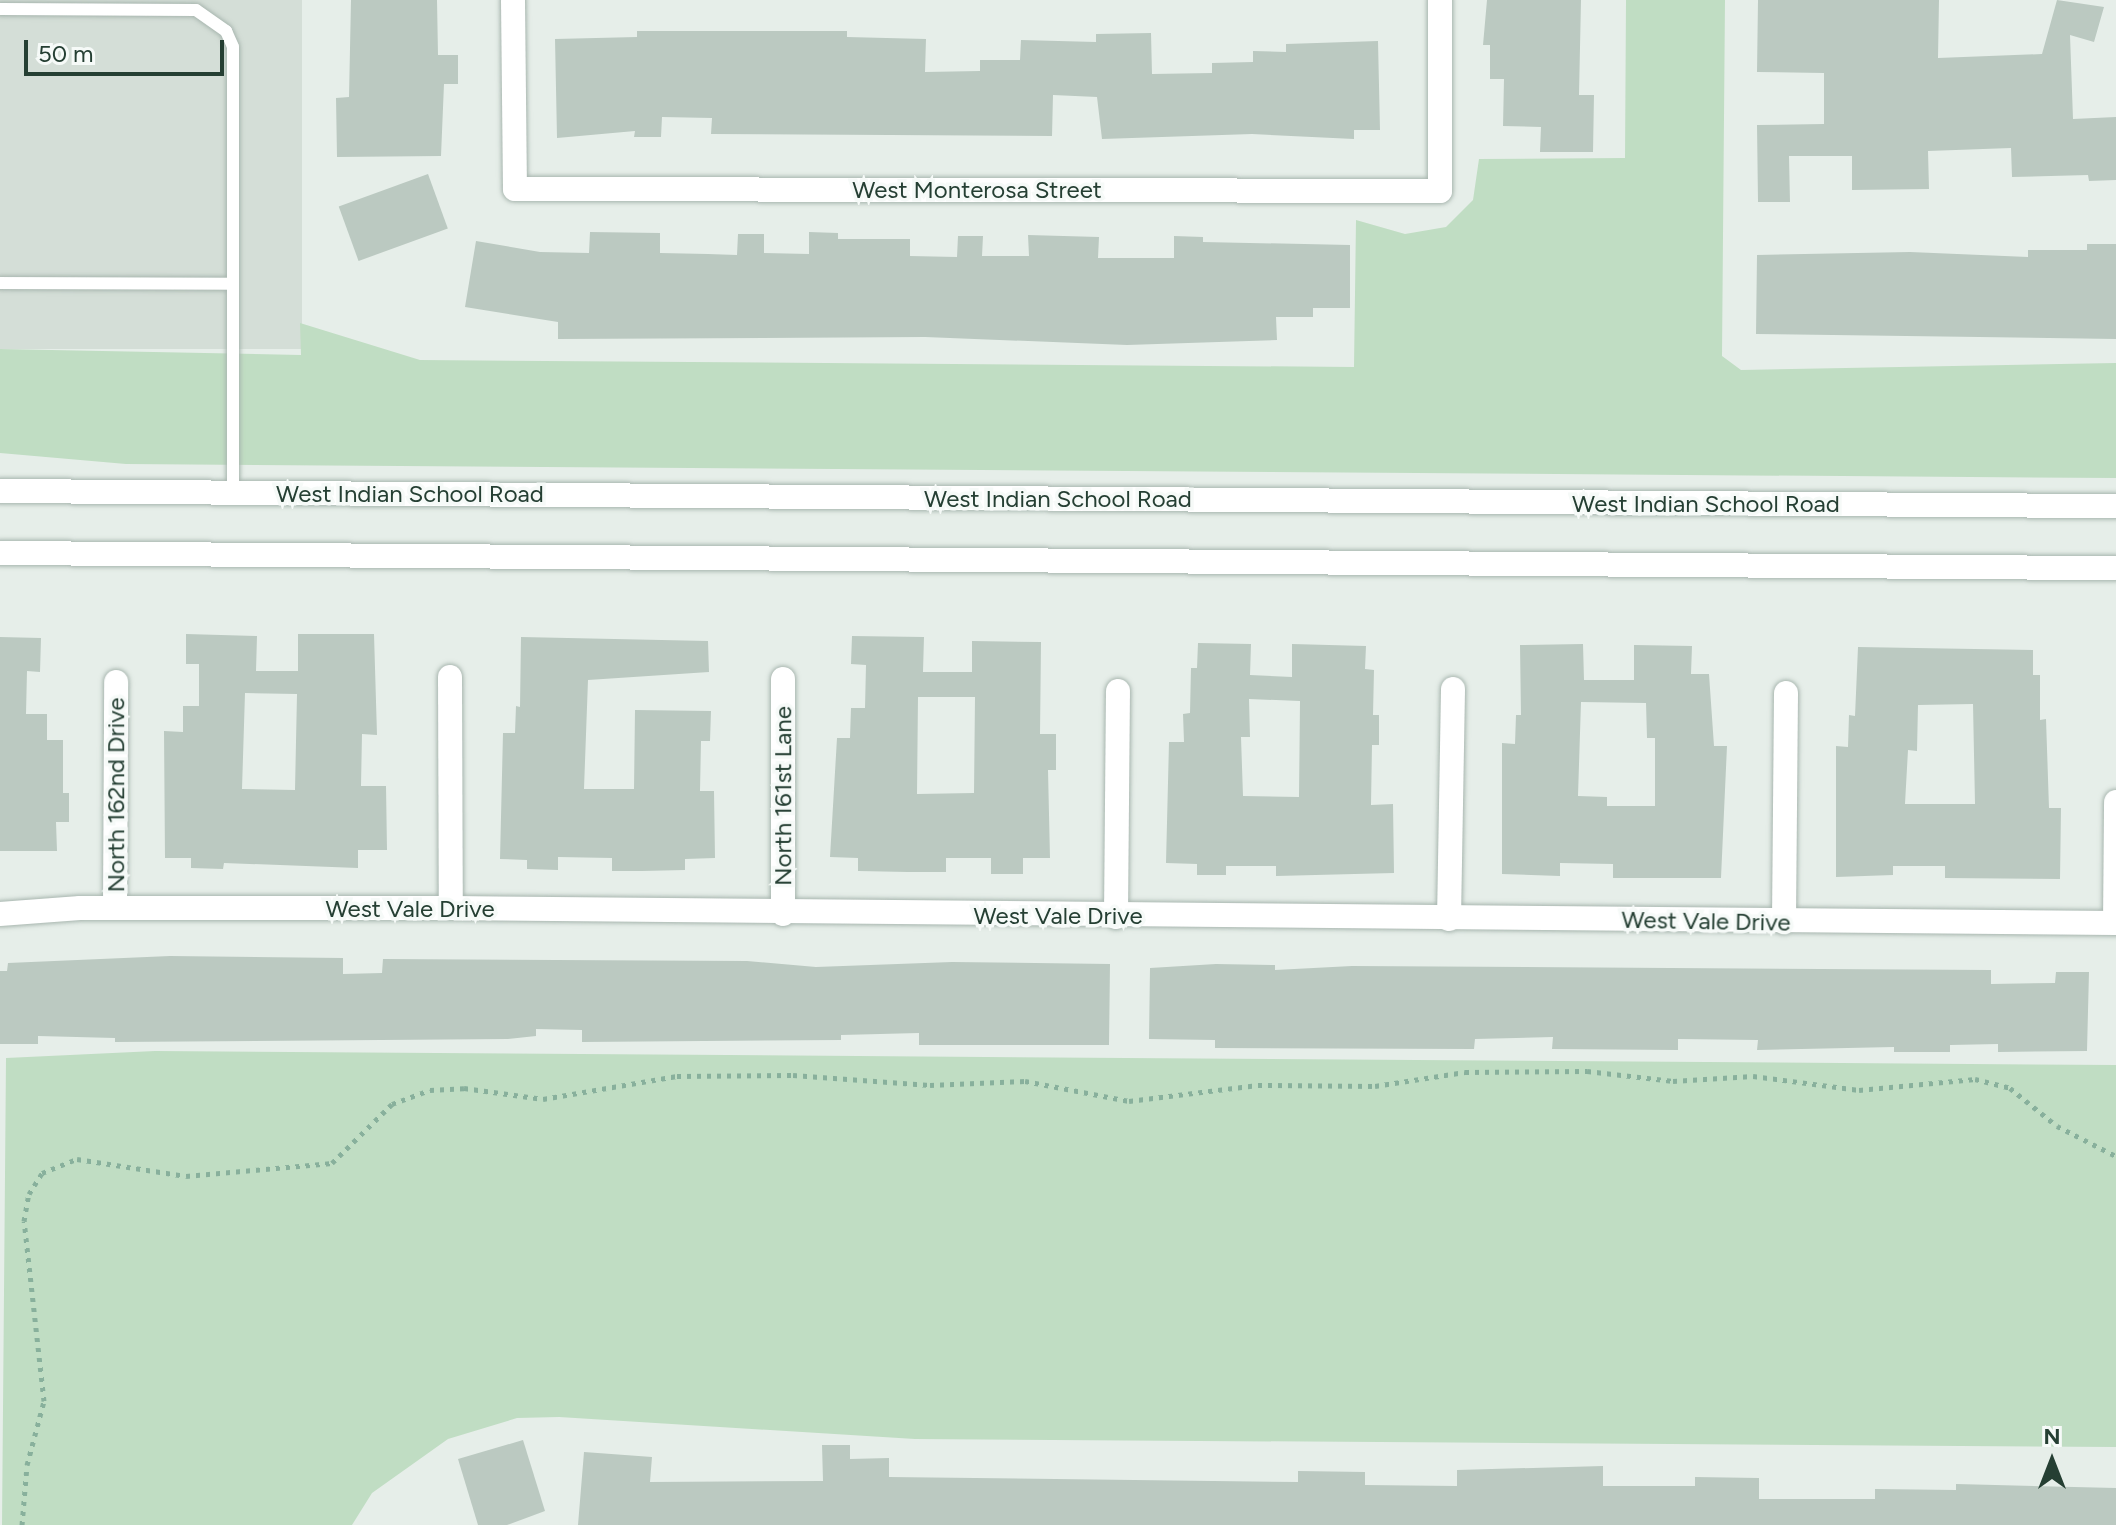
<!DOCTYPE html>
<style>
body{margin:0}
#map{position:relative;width:2116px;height:1525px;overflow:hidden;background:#e6eee9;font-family:Figtree,sans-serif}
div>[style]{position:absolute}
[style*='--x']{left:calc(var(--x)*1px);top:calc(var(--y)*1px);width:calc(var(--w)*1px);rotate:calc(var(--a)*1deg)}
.built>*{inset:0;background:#d4ded7;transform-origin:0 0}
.green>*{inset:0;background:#c0ddc3}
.building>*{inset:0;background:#bbc9c1;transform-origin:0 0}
.path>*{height:5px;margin-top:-2.5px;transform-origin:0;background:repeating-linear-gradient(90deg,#88b09c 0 4px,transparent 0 10px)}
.roads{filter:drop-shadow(0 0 2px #a8b6af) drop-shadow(0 0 2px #a8b6af)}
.service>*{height:12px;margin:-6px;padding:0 6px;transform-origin:6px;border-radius:6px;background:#fff}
.minor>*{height:24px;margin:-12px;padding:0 12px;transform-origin:12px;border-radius:12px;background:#fff}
.secondary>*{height:24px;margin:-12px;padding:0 12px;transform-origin:12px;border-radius:12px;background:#fff}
span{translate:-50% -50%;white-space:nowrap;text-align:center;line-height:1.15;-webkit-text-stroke:7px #f6faf8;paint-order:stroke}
.street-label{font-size:24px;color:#253f33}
.north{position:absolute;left:2012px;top:1421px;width:80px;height:80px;-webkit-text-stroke:6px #f6faf8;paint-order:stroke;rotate:0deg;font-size:22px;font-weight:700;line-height:32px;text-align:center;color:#253f33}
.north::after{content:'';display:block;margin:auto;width:28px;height:36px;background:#253f33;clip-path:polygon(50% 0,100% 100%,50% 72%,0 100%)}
.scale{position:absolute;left:24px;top:40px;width:200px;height:36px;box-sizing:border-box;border:4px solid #253f33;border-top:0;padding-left:10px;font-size:24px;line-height:28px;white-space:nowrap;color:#253f33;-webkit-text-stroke:6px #f6faf8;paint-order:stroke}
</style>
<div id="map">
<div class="built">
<i style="left:0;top:0;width:302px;height:349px"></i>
</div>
<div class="green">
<i style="clip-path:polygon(1626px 0,1725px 0,1722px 356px,1741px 370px,2116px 363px,2116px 478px,126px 464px,0 453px,0 349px,301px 355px,300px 323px,420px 360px,1354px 367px,1356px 220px,1405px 234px,1446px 227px,1473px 200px,1479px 159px,1625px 158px)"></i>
<i style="clip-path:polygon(155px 1051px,2116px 1065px,2116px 1447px,915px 1439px,559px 1417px,517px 1418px,448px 1439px,372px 1493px,352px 1525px,2px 1525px,6px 1058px)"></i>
</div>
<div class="building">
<i style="clip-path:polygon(351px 0,437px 0,438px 55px,458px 55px,458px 84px,444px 84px,441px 156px,337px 157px,336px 98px,349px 97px)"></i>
<i style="clip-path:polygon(1487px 0,1581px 0,1579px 95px,1594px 95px,1593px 152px,1540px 152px,1541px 127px,1503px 126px,1504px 79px,1490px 79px,1490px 45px,1483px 45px)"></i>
<i style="clip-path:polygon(1758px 0,1939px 0,1938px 58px,2042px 54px,2057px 0,2104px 7px,2094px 42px,2070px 35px,2073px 119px,2116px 117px,2116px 180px,2089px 181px,2088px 175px,2012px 177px,2011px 148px,1928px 151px,1929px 189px,1852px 190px,1852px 156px,1789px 156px,1790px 202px,1758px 202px,1757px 125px,1824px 124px,1824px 73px,1757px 72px)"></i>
<i style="clip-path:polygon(637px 31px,847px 31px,847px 37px,926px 39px,925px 72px,980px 71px,980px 60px,1020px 60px,1021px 40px,1096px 42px,1096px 34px,1151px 33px,1152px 74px,1212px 73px,1212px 63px,1253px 62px,1253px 51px,1286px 52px,1286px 44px,1378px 41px,1380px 130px,1354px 130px,1354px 139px,1252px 134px,1102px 139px,1097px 97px,1053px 95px,1052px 136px,711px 134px,712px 118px,662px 117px,661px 137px,634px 137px,635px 131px,557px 138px,555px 39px,637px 37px)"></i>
<i style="left:428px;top:174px;width:58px;height:95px;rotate:70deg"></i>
<i style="clip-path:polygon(590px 232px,660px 233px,660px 253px,708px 254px,737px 255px,738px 234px,764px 234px,764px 253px,809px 254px,809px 232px,838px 233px,838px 239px,910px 239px,910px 256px,957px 257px,958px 236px,983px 236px,982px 256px,1029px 256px,1028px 235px,1099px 237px,1098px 258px,1174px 258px,1174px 236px,1203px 237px,1203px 242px,1350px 245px,1350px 308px,1313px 308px,1313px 317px,1276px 317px,1277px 340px,1127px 345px,925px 337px,558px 339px,558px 322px,465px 307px,476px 241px,540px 252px,589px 253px)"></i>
<i style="clip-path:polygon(2087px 244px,2116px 244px,2116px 339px,1756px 334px,1757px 255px,1910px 252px,2028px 257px,2028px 250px,2087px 250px)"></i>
<i style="clip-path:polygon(evenodd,186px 634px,257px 636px,256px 671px,298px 671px,298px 634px,374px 634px,377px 735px,362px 734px,361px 786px,386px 786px,387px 850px,358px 850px,358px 868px,224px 863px,223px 869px,191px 868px,191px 858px,165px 858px,164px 731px,183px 732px,183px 706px,199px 706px,199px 664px,186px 664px,186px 634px,245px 693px,297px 694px,295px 790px,242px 789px,245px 693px)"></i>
<i style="clip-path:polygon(evenodd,852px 636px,924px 637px,923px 672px,972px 672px,972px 641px,1041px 642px,1040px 734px,1056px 734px,1056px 770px,1048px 770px,1050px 858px,1023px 858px,1023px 874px,991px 874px,991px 858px,946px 858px,946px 872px,908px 872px,858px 871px,858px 858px,830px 857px,837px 738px,850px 738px,851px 708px,865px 708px,866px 665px,851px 664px,852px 636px,918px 697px,975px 697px,974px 793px,917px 794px,918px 697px)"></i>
<i style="clip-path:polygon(0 637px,41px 638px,40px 672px,27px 671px,26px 714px,47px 714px,47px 740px,63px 740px,63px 793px,69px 793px,69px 822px,56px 822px,57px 851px,0 851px)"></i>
<i style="clip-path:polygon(521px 637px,708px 641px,709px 672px,588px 680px,584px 789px,634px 789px,635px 710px,711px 711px,710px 741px,701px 741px,700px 791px,714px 791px,715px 858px,685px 859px,685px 870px,642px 871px,612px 871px,612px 858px,558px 857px,558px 870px,527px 869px,527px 860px,500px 859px,503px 733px,515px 733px,516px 706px,520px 707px)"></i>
<i style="clip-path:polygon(evenodd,1198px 643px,1251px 644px,1250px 675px,1292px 677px,1292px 644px,1366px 646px,1365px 669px,1374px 670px,1373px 715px,1379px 715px,1379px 745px,1372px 745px,1371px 805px,1393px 804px,1394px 873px,1276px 876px,1276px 866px,1226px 866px,1226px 875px,1197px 875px,1197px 864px,1166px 863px,1169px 742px,1184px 742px,1183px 714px,1190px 713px,1191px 668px,1197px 668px,1198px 643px,1249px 699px,1300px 701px,1299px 797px,1243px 796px,1241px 737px,1250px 737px,1249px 699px)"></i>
<i style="clip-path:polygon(evenodd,1583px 644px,1584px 680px,1634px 680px,1634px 645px,1692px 646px,1691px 674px,1709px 674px,1714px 746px,1727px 746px,1721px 878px,1613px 878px,1613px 864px,1560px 863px,1560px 876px,1502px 874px,1502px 743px,1515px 744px,1516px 715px,1521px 715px,1520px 645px,1583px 644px,1581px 702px,1646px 703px,1647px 738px,1655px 738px,1655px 806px,1607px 806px,1607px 797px,1578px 796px,1581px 702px)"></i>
<i style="clip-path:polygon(evenodd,1858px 647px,2033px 650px,2033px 675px,2040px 675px,2040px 720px,2046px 719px,2049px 808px,2061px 808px,2060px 879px,1945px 878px,1945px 866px,1893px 866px,1893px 875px,1836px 877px,1836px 746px,1848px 747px,1849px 715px,1855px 716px,1858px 647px,1973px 704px,1975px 804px,1905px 804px,1908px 750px,1917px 751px,1918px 705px,1973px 704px)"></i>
<i style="clip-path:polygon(170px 956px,343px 958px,343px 974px,382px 973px,383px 959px,747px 961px,816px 967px,952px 962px,1110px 964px,1109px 1045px,919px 1045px,919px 1033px,841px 1035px,841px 1040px,582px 1042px,582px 1030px,536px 1029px,536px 1036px,508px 1039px,115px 1042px,115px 1038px,38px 1036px,38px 1044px,0 1044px,0 971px,7px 971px,8px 963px)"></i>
<i style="clip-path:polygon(1216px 964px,1275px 965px,1275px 970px,1352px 966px,1991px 970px,1991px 984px,2055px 983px,2056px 972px,2089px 972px,2087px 1051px,1998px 1052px,1998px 1044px,1950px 1045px,1950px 1052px,1894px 1052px,1894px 1047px,1757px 1050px,1758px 1040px,1678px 1039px,1678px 1050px,1552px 1049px,1553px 1037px,1475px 1039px,1474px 1049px,1215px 1048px,1215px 1040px,1149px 1039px,1150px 968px)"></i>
<i style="clip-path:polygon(523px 1440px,545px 1511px,507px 1525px,478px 1525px,458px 1459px)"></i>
<i style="clip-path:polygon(822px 1445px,850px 1445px,850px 1459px,889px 1458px,889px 1477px,1298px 1482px,1298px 1471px,1365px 1472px,1365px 1485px,1457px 1486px,1457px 1470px,1603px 1466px,1603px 1486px,1695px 1486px,1695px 1477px,1759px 1478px,1759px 1499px,1875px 1499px,1875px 1489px,1956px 1490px,1956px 1484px,2116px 1488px,2116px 1525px,578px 1525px,584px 1452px,652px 1457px,650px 1482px,823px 1481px)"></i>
</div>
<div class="path">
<i style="--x:22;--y:1525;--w:60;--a:-85.2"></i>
<i style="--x:27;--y:1465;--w:66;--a:-75.1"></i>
<i style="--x:44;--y:1401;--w:181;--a:-96.3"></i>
<i style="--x:24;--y:1221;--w:27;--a:-80"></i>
<i style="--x:29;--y:1194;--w:25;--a:-58"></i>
<i style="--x:42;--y:1173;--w:38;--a:-22"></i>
<i style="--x:77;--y:1159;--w:110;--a:8.9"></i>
<i style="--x:186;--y:1176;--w:147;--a:-5.1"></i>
<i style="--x:332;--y:1163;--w:84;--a:-44.5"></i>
<i style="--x:392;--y:1104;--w:40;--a:-20.2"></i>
<i style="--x:430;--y:1090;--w:34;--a:-3"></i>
<i style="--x:464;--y:1088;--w:80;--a:7.9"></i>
<i style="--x:543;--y:1099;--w:136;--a:-9.7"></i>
<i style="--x:677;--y:1076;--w:116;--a:-0.5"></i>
<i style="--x:793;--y:1075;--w:137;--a:4.2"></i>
<i style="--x:930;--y:1085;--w:95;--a:-2.4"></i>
<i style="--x:1025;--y:1081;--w:106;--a:10.9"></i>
<i style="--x:1129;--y:1101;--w:130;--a:-7.1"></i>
<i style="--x:1258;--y:1085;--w:117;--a:0.5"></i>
<i style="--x:1375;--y:1086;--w:91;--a:-8.8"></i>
<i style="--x:1465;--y:1072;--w:122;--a:-0.5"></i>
<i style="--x:1587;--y:1071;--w:87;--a:6.6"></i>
<i style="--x:1673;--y:1081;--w:80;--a:-3.6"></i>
<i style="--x:1753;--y:1076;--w:107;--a:7.5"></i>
<i style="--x:1859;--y:1090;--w:117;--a:-5.4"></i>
<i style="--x:1975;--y:1079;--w:36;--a:14"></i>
<i style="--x:2010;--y:1088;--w:60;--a:39"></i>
<i style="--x:2057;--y:1126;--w:66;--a:27"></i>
</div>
<div class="roads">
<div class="service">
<i style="--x:0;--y:9;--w:196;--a:0.3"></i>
<i style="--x:196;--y:10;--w:37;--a:35"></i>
<i style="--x:226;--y:31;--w:17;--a:66"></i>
<i style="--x:233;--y:47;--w:446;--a:90"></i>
<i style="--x:0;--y:283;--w:233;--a:0.2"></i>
</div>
<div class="minor">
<i style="--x:513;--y:0;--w:189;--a:89.4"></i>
<i style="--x:515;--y:189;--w:925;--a:0.12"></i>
<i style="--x:1440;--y:191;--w:191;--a:-90"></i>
<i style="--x:450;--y:677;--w:231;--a:89.8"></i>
<i style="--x:115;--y:908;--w:226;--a:-89.7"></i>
<i style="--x:0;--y:914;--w:80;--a:-4.3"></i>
<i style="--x:80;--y:908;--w:371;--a:0"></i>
<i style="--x:451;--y:908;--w:1665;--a:0.52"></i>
<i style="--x:783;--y:914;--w:235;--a:-90"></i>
<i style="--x:1116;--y:917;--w:226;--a:-89.5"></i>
<i style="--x:1449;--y:919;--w:230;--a:-89"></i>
<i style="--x:1784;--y:922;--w:229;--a:-89.5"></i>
<i style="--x:2115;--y:923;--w:121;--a:-89.5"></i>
</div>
<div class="secondary">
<i style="--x:0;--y:491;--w:2116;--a:0.41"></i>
<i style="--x:0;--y:553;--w:2116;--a:0.41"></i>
</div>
</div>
<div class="street-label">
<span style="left:977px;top:190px">West Monterosa Street</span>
<span style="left:410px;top:494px">West Indian School Road</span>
<span style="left:1058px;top:499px">West Indian School Road</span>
<span style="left:1706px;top:504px">West Indian School Road</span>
<span style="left:116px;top:795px;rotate:-90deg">North 162nd Drive</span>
<span style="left:783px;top:796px;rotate:-90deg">North 161st Lane</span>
<span style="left:410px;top:909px">West Vale Drive</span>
<span style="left:1058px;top:916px">West Vale Drive</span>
<span style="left:1706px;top:921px;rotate:1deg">West Vale Drive</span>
</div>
<div class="north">N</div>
<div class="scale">50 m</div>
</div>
